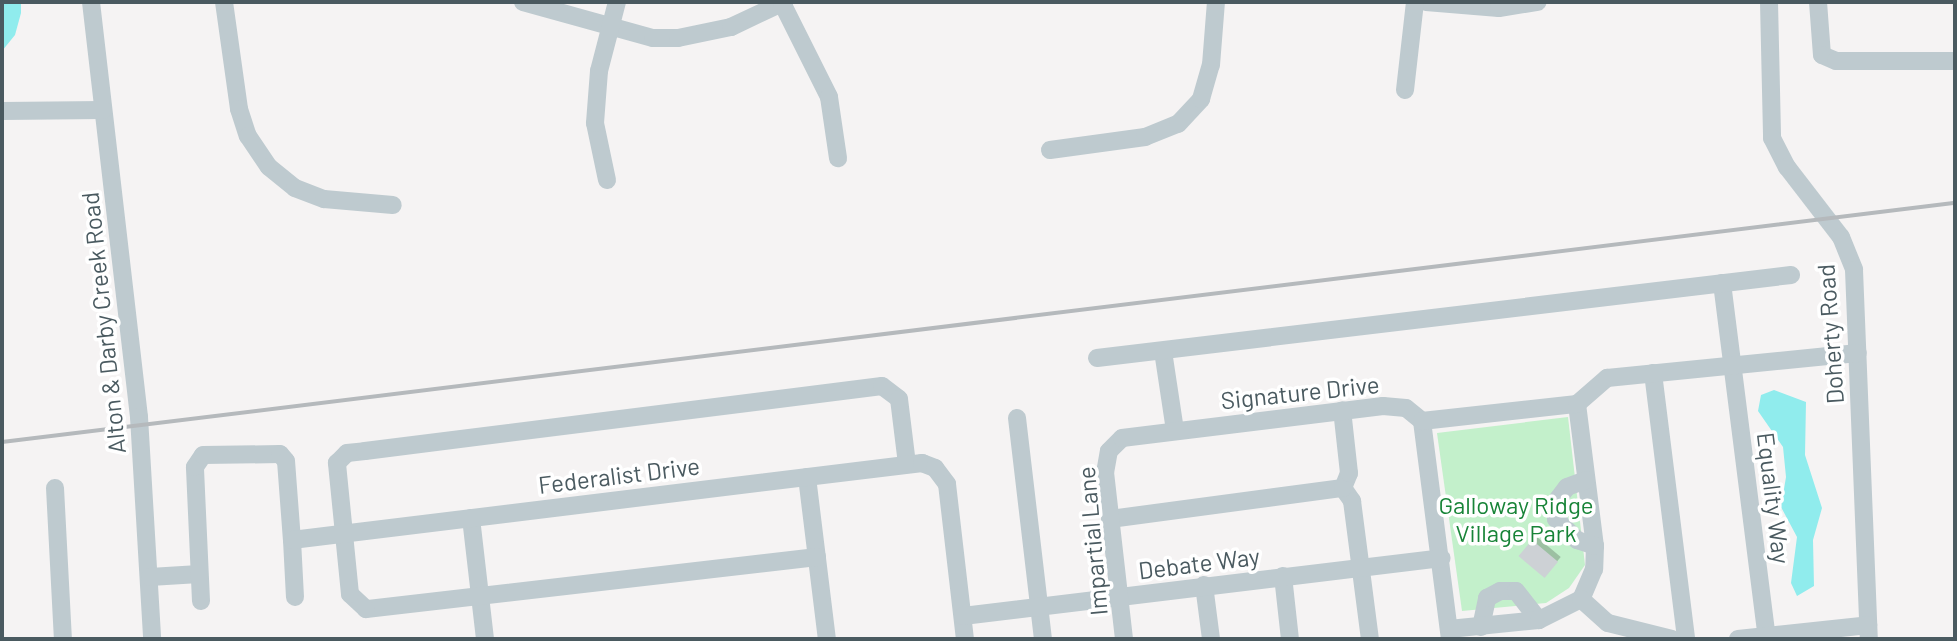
<!DOCTYPE html>
<style>
body{margin:0}
#map{position:relative;width:1957px;height:641px;overflow:hidden;background:#f5f3f3;font-family:Barlow,sans-serif}
div>[style]{position:absolute}
[style*='--x']{left:calc(var(--x)*1px);top:calc(var(--y)*1px);width:calc(var(--w)*1px);rotate:calc(var(--a)*1deg)}
.green>*{inset:0;background:#c3f0cb}
.water>*{inset:0;background:#90eced}
.shadow>*{inset:0;background:#0003;transform-origin:0 0}
.building>*{inset:0;background:#cdd1d5;transform-origin:0 0}
.minor>*{height:18px;margin:-9px;padding:0 9px;transform-origin:9px;border-radius:9px;background:#becacf}
.rail>*{height:4px;margin:-2px;padding:0 2px;transform-origin:2px;border-radius:2px;background:#b5b9bc}
span{translate:-50% -50%;white-space:nowrap;text-align:center;line-height:1.15;-webkit-text-stroke:7px #fff;paint-order:stroke}
.street-label{font-size:24px;color:#4a5a60}
.park-label{font-size:24px;color:#188438}
.frame{position:absolute;inset:0;border:4px solid #4a5a60;pointer-events:none}
</style>
<div id="map">
<div class="green">
<i style="clip-path:polygon(1568px 417px,1585px 565px,1569px 588px,1546px 603px,1462px 611px,1437px 433px)"></i>
</div>
<div class="water">
<i style="clip-path:polygon(2px 2px,21px 2px,21px 13px,15px 35px,2px 51px)"></i>
<i style="clip-path:polygon(1774px 390px,1806px 402px,1805px 455px,1822px 508px,1813px 540px,1814px 586px,1797px 596px,1791px 583px,1797px 537px,1781px 507px,1786px 477px,1783px 447px,1758px 411px,1761px 395px)"></i>
</div>
<div class="shadow">
<i style="left:1537px;top:537px;width:31px;height:25px;rotate:40deg"></i>
</div>
<div class="building">
<i style="left:1532px;top:540px;width:34px;height:21px;rotate:40deg"></i>
</div>
<div class="minor">
<i style="--x:91;--y:2;--w:418;--a:83.4"></i>
<i style="--x:139;--y:417;--w:222;--a:86.6"></i>
<i style="--x:224;--y:2;--w:108;--a:82"></i>
<i style="--x:239;--y:109;--w:28;--a:72"></i>
<i style="--x:248;--y:136;--w:37;--a:56"></i>
<i style="--x:269;--y:167;--w:33;--a:39"></i>
<i style="--x:295;--y:188;--w:31;--a:21"></i>
<i style="--x:324;--y:199;--w:69;--a:5"></i>
<i style="--x:523;--y:2;--w:135;--a:15.5"></i>
<i style="--x:653;--y:38;--w:25;--a:0"></i>
<i style="--x:678;--y:38;--w:54;--a:-11.7"></i>
<i style="--x:731;--y:27;--w:59;--a:-25.3"></i>
<i style="--x:1426;--y:2;--w:73;--a:4.7"></i>
<i style="--x:1499;--y:8;--w:39;--a:-9"></i>
<i style="--x:1769;--y:2;--w:136;--a:88.7"></i>
<i style="--x:1772;--y:138;--w:33;--a:63"></i>
<i style="--x:1787;--y:167;--w:88;--a:52.4"></i>
<i style="--x:1841;--y:237;--w:35;--a:68"></i>
<i style="--x:1854;--y:270;--w:369;--a:87.7"></i>
<i style="--x:1818;--y:2;--w:53;--a:85.7"></i>
<i style="--x:1822;--y:55;--w:15;--a:23"></i>
<i style="--x:1836;--y:61;--w:119;--a:0"></i>
<i style="--x:782;--y:3;--w:105;--a:63.4"></i>
<i style="--x:829;--y:97;--w:62;--a:81.6"></i>
<i style="--x:1405;--y:90;--w:89;--a:-83.5"></i>
<i style="--x:2;--y:111;--w:101;--a:-0.6"></i>
<i style="--x:1050;--y:150;--w:96;--a:-7.8"></i>
<i style="--x:1145;--y:137;--w:35;--a:-22"></i>
<i style="--x:1178;--y:124;--w:34;--a:-47"></i>
<i style="--x:1201;--y:99;--w:35;--a:-74"></i>
<i style="--x:1211;--y:65;--w:63;--a:-85.5"></i>
<i style="--x:607;--y:180;--w:58;--a:-101.9"></i>
<i style="--x:595;--y:123;--w:52;--a:-85.6"></i>
<i style="--x:599;--y:71;--w:71;--a:-75.4"></i>
<i style="--x:1722;--y:283;--w:359;--a:82.8"></i>
<i style="--x:1163;--y:351;--w:80;--a:81.4"></i>
<i style="--x:1097;--y:358;--w:699;--a:-6.82"></i>
<i style="--x:1653;--y:373;--w:268;--a:82.9"></i>
<i style="--x:1577;--y:404;--w:143;--a:82.8"></i>
<i style="--x:1595;--y:546;--w:23;--a:92"></i>
<i style="--x:1594;--y:569;--w:33;--a:113"></i>
<i style="--x:1017;--y:418;--w:223;--a:83.3"></i>
<i style="--x:1422;--y:421;--w:220;--a:82.7"></i>
<i style="--x:807;--y:477;--w:163;--a:83"></i>
<i style="--x:1586;--y:480;--w:20;--a:160"></i>
<i style="--x:1567;--y:487;--w:15;--a:127"></i>
<i style="--x:1558;--y:499;--w:20;--a:96"></i>
<i style="--x:1556;--y:519;--w:30;--a:45"></i>
<i style="--x:1577;--y:540;--w:19;--a:18"></i>
<i style="--x:55;--y:488;--w:151;--a:87"></i>
<i style="--x:1343;--y:488;--w:16;--a:55"></i>
<i style="--x:1352;--y:501;--w:139;--a:82.6"></i>
<i style="--x:471;--y:518;--w:122;--a:83.4"></i>
<i style="--x:1110;--y:519;--w:235;--a:-7.6"></i>
<i style="--x:1343;--y:488;--w:16;--a:-68"></i>
<i style="--x:1349;--y:473;--w:63;--a:-96.3"></i>
<i style="--x:292;--y:540;--w:57;--a:87"></i>
<i style="--x:817;--y:557;--w:454;--a:173.4"></i>
<i style="--x:366;--y:609;--w:22;--a:-137"></i>
<i style="--x:350;--y:594;--w:132;--a:-95.7"></i>
<i style="--x:337;--y:463;--w:14;--a:-45"></i>
<i style="--x:347;--y:453;--w:18;--a:-6"></i>
<i style="--x:365;--y:451;--w:521;--a:-7.17"></i>
<i style="--x:882;--y:386;--w:21;--a:37"></i>
<i style="--x:899;--y:399;--w:65;--a:83"></i>
<i style="--x:1283;--y:576;--w:63;--a:83.7"></i>
<i style="--x:150;--y:577;--w:49;--a:-3.5"></i>
<i style="--x:1204;--y:585;--w:54;--a:82.6"></i>
<i style="--x:201;--y:601;--w:134;--a:-92.6"></i>
<i style="--x:195;--y:467;--w:14;--a:-56"></i>
<i style="--x:203;--y:455;--w:77;--a:-0.7"></i>
<i style="--x:280;--y:454;--w:9;--a:49"></i>
<i style="--x:286;--y:461;--w:79;--a:85.7"></i>
<i style="--x:292;--y:540;--w:635;--a:-6.97"></i>
<i style="--x:922;--y:463;--w:14;--a:21"></i>
<i style="--x:935;--y:468;--w:20;--a:53"></i>
<i style="--x:947;--y:484;--w:156;--a:83.4"></i>
<i style="--x:963;--y:616;--w:482;--a:-6.9"></i>
<i style="--x:1481;--y:627;--w:30;--a:-78"></i>
<i style="--x:1487;--y:598;--w:15;--a:-28"></i>
<i style="--x:1500;--y:591;--w:16;--a:0"></i>
<i style="--x:1516;--y:591;--w:37;--a:52"></i>
<i style="--x:1449;--y:629;--w:90;--a:-5.7"></i>
<i style="--x:1539;--y:620;--w:47;--a:-26.6"></i>
<i style="--x:1581;--y:599;--w:36;--a:42"></i>
<i style="--x:1608;--y:623;--w:66;--a:14"></i>
<i style="--x:1124;--y:639;--w:167;--a:-96.5"></i>
<i style="--x:1105;--y:473;--w:22;--a:-80"></i>
<i style="--x:1109;--y:451;--w:18;--a:-45"></i>
<i style="--x:1122;--y:438;--w:263;--a:-7"></i>
<i style="--x:1383;--y:406;--w:23;--a:5"></i>
<i style="--x:1406;--y:408;--w:21;--a:39"></i>
<i style="--x:1422;--y:421;--w:156;--a:-6.3"></i>
<i style="--x:1577;--y:404;--w:40;--a:-41"></i>
<i style="--x:1607;--y:378;--w:252;--a:-5.7"></i>
<i style="--x:1738;--y:639;--w:131;--a:-6.1"></i>
</div>
<div class="rail">
<i style="--x:2;--y:442;--w:1968;--a:-6.98"></i>
</div>
<div class="street-label">
<span style="left:103px;top:323px;rotate:-96deg">Alton &amp; Darby Creek Road</span>
<span style="left:1830px;top:334px;rotate:-94deg">Doherty Road</span>
<span style="left:1300px;top:392px;rotate:-6deg">Signature Drive</span>
<span style="left:619px;top:475px;rotate:-7deg">Federalist Drive</span>
<span style="left:1774px;top:498px;rotate:83deg">Equality Way</span>
<span style="left:1092px;top:541px;rotate:-95deg">Impartial Lane</span>
<span style="left:1199px;top:563px;rotate:-7deg">Debate Way</span>
</div>
<div class="park-label">
<span style="left:1516px;top:519px">Galloway Ridge<br>Village Park</span>
</div>
<div class="frame"></div>
</div>
